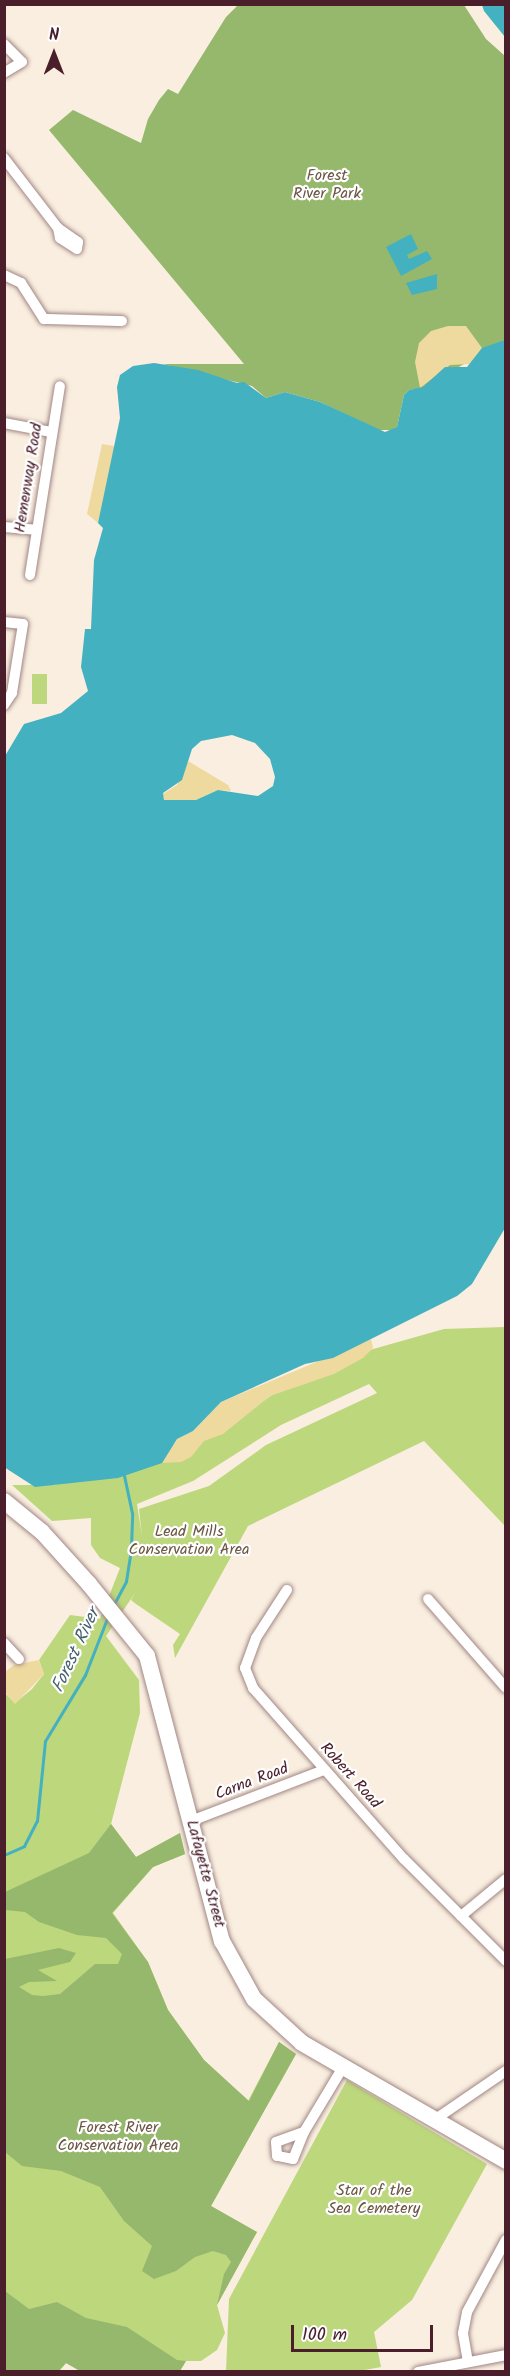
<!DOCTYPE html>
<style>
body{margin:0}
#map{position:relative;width:510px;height:2376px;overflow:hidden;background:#f9eedf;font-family:Kalam,sans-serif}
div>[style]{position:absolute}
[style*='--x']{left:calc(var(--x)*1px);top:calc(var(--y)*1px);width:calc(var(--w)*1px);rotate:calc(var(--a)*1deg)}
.green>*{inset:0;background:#bdd77d;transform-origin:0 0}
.forest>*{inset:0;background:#96b86c}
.sand>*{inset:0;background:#eeda9e}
.water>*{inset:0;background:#43b1bf}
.stream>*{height:3px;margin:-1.5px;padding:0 1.5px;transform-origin:1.5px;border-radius:1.5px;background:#43b1bf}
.roads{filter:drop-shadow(0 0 2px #a28685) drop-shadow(0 0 2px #a28685)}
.minor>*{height:10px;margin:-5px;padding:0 5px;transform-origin:5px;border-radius:5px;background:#fff}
.primary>*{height:16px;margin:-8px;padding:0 8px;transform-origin:8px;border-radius:8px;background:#fff}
span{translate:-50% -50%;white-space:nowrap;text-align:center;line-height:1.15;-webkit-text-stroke:4.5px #fff;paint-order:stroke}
.park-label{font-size:16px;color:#6c5644}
.street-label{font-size:16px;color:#4a1f2b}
.water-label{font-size:18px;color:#47616e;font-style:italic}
.frame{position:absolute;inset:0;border:6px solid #4a1f2b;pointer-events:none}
.north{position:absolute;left:24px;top:24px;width:60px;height:60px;-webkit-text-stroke:4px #fff;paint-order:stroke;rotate:0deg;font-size:16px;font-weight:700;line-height:24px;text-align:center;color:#4a1f2b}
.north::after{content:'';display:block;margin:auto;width:21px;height:27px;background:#4a1f2b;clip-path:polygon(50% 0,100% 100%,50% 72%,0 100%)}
.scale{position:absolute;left:291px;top:2325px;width:142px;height:27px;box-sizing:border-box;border:3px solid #4a1f2b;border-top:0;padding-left:8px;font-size:18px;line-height:21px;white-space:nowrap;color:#4a1f2b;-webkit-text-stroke:4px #fff;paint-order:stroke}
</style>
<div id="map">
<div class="green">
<i style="left:32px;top:674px;width:15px;height:30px"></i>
<i style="clip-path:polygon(evenodd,505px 1327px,505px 1526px,424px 1441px,248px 1526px,175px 1658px,173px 1645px,180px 1634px,136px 1604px,131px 1600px,135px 1593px,106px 1636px,139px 1680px,140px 1713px,111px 1824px,136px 1857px,180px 1833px,185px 1854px,153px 1867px,113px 1913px,148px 1962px,168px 2010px,204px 2060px,248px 2101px,279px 2042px,296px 2054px,211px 2206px,257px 2232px,217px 2305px,225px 2333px,217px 2350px,201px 2361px,186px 2361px,180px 2371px,80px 2371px,66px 2363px,59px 2371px,5px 2371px,4px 1692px,15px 1703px,32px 1689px,44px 1674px,39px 1660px,70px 1615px,100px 1619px,120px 1568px,100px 1558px,91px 1545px,91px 1518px,52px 1521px,12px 1485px,55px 1485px,225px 1427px,297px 1378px,331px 1361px,444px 1329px,505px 1327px,369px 1384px,377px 1393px,266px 1445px,209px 1486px,139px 1509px,142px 1536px,137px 1504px,193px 1481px,281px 1425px,369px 1384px)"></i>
<i style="clip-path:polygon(347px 2080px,487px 2164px,412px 2300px,374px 2332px,381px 2367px,354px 2372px,226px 2371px,229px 2299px)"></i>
</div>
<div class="forest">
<i style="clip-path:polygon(238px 5px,464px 5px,486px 39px,505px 56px,505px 340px,423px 388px,409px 390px,404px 395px,397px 427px,392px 430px,378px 430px,320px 402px,285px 392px,266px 398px,252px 386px,163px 364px,244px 364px,49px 130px,73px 110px,141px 143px,148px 119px,159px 100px,168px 89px,178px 94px,226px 17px)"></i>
<i style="clip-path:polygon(111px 1824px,136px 1857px,180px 1833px,185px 1854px,153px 1867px,112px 1913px,148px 1962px,168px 2010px,204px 2060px,249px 2101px,279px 2042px,296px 2054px,211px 2206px,257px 2232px,217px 2305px,224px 2274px,231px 2262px,226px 2255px,213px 2251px,195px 2257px,176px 2271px,154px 2279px,142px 2271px,152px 2246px,124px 2221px,100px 2187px,61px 2171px,22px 2166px,5px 2152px,5px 1959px,59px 1948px,76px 1953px,70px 1962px,38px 1970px,57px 1981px,29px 1982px,19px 1987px,32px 1995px,43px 1996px,60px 1994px,95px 1964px,118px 1964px,122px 1954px,106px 1938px,77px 1935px,39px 1922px,25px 1912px,5px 1910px,5px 1892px,89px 1853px)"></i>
<i style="clip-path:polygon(5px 2291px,29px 2309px,57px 2302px,86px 2318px,127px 2327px,177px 2360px,186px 2361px,180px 2371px,80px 2371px,66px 2363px,59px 2371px,5px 2371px)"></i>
</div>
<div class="sand">
<i style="clip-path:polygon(448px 326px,466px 326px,482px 348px,471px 364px,450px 365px,420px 388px,415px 362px,419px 343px,431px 331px)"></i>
<i style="clip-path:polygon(102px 444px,114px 446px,114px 462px,98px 523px,87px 514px)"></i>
<i style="clip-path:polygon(188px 761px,228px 785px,231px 791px,218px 790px,196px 800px,164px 800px,163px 794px,177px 785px)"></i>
<i style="clip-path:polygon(371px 1339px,373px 1348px,363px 1358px,334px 1374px,270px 1396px,223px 1434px,204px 1441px,191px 1457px,181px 1462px,162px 1463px,177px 1439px,193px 1431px,221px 1402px)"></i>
<i style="clip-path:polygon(39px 1660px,44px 1674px,15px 1704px,5px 1692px,5px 1672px,14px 1665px)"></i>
</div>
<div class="water">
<i style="clip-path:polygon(482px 5px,505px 5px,505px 37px,484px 11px)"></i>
<i style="clip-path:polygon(411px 234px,418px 249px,407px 255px,409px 259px,427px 251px,432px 259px,401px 276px,386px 247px)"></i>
<i style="clip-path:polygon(437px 274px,437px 289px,412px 295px,406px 283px)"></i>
<i style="clip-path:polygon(evenodd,505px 340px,505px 1228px,472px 1284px,457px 1296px,333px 1358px,305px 1364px,221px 1402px,193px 1431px,177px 1439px,162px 1463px,118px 1478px,35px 1487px,4px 1467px,5px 756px,24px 724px,61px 713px,88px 691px,81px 667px,85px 629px,91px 629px,94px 560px,103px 528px,98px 523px,120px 418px,117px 387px,120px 375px,133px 366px,154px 363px,198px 370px,237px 383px,244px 382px,266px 398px,285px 392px,320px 402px,385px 432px,397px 427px,404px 395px,409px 390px,423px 387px,445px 367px,467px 367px,482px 348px,505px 340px,232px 735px,255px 743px,270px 759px,275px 777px,273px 786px,258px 796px,218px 790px,196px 800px,164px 800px,163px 793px,182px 780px,192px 749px,201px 741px,232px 735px)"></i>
</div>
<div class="stream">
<i style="--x:114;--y:1604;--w:26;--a:-62"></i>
<i style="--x:126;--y:1581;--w:33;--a:-81"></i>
<i style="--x:131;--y:1548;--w:35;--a:-88"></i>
<i style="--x:132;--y:1513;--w:38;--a:-102"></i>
<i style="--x:4;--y:1855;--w:22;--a:-24"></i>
<i style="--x:24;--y:1846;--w:28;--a:-63"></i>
<i style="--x:37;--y:1821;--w:80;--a:-84.3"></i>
<i style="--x:45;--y:1741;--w:77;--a:-58.8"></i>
<i style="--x:85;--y:1675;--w:63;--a:-68.7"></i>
</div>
<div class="roads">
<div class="minor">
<i style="--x:4;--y:44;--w:25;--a:45"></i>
<i style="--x:22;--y:62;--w:21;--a:149"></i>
<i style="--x:4;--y:158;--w:88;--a:52.4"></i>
<i style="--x:58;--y:228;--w:10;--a:79"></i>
<i style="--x:60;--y:238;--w:20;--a:33"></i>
<i style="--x:77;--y:249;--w:7;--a:-82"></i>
<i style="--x:78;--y:242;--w:24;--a:-145"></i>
<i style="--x:4;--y:275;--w:19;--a:25"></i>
<i style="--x:21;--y:283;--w:43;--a:57.4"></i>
<i style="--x:44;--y:319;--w:78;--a:1.5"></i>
<i style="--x:4;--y:423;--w:48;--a:10.8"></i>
<i style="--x:4;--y:527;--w:32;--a:5"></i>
<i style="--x:30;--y:575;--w:191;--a:-81"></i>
<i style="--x:4;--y:622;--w:19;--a:6"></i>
<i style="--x:23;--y:624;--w:70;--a:99.1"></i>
<i style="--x:12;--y:693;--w:14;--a:124"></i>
<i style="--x:287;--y:1590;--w:57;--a:122.9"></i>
<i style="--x:256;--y:1638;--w:32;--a:110"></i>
<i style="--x:245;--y:1668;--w:22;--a:68"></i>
<i style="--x:253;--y:1688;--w:228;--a:48.6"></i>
<i style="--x:404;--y:1859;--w:144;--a:45"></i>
<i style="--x:428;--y:1599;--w:118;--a:48.8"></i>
<i style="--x:4;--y:1643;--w:22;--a:47"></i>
<i style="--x:191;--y:1821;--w:142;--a:-21"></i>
<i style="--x:461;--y:1916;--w:58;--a:-39.4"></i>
<i style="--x:437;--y:2118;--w:83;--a:-34.3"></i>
<i style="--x:304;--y:2132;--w:29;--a:112"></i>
<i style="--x:293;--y:2159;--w:16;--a:-169"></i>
<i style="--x:277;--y:2156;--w:14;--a:-94"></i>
<i style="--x:276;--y:2142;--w:30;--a:-20"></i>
<i style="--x:304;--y:2132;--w:76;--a:-59"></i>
<i style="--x:468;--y:2362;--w:29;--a:-100"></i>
<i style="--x:463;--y:2333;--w:21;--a:-79"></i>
<i style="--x:467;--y:2312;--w:82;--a:-61.6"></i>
<i style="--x:418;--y:2372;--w:90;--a:-10.9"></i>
</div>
<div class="primary">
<i style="--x:4;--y:1501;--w:49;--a:39.2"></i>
<i style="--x:42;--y:1532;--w:70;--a:47.9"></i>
<i style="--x:89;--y:1584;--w:92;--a:51.1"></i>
<i style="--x:147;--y:1656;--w:295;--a:75.3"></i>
<i style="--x:222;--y:1941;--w:66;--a:61.1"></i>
<i style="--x:254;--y:1999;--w:65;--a:42.5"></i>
<i style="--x:302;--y:2043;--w:236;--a:30"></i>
</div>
</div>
<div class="park-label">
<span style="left:327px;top:185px">Forest<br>River Park</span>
<span style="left:189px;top:1541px">Lead Mills<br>Conservation Area</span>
<span style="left:118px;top:2137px">Forest River<br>Conservation Area</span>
<span style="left:374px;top:2200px">Star of the<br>Sea Cemetery</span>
</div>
<div class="street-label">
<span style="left:29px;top:478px;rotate:-81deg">Hemenway Road</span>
<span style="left:350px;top:1776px;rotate:48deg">Robert Road</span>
<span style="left:252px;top:1782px;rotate:-21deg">Carna Road</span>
<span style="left:205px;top:1874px;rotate:75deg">Lafayette Street</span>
</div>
<div class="water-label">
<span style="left:77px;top:1651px;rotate:-65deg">Forest River</span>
</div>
<div class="frame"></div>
<div class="north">N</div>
<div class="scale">100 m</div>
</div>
